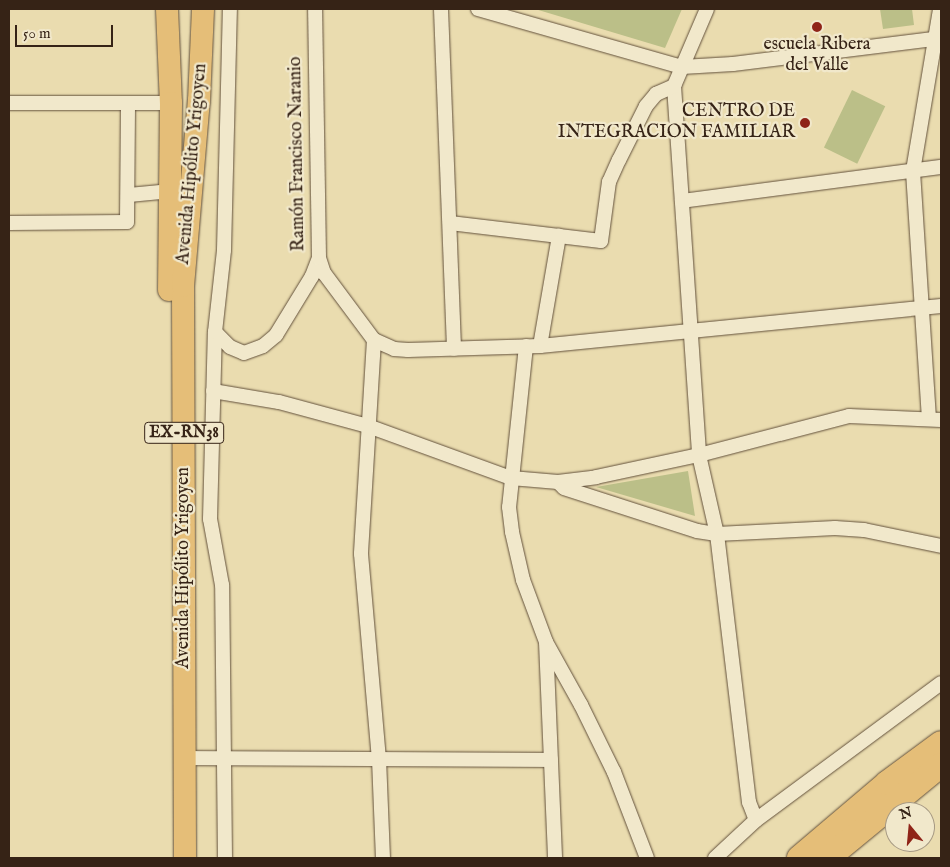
<!DOCTYPE html>
<meta charset="utf-8">
<style>
body{margin:0}
#map{position:relative;width:950px;height:867px;overflow:hidden;background:#eadcaf;font-family:"IM FELL English",serif}
div>[style]{position:absolute}
[style*='--x']{left:calc(var(--x)*1px);top:calc(var(--y)*1px);width:calc(var(--w)*1px);rotate:calc(var(--a)*1deg)}
.green>*{inset:0;background:#bbbf88;transform-origin:0 0}
.roads{filter:drop-shadow(0 0 1px #63513c) drop-shadow(0 0 1px #63513c)}
.minor>*{height:14px;margin:-7px;padding:0 7px;transform-origin:7px;border-radius:7px;background:#f1e8cb}
.primary>*{height:22px;margin:-11px;padding:0 11px;transform-origin:11px;border-radius:11px;background:#e5be78}
.trunk>*{height:24px;margin:-12px;padding:0 12px;transform-origin:12px;border-radius:12px;background:#e5be78}
.dots>*{width:14px;height:14px;translate:-50% -50%;box-sizing:border-box;border:2px solid #f1e8cb;border-radius:50%}
span{translate:-50% -50%;white-space:nowrap;text-align:center;line-height:1.15;-webkit-text-stroke:4.5px #f1e8cb;paint-order:stroke}
.shield-label span{padding:1px 4px;background:#f1e8cb;border:1px solid;border-radius:4px;-webkit-text-stroke-width:0}
.shield-label{font-size:16px;color:#362316;font-weight:700}
.poi-label{font-size:18px;color:#362316}
.right{translate:-100% -50%;text-align:right}
.street-label{font-size:18px;color:#362316}
.frame{position:absolute;inset:0;border:10px solid #362316;pointer-events:none}
.north{position:absolute;left:885px;top:802px;width:50px;height:50px;box-sizing:border-box;background:#f1e8cb;border:1px solid #a69983;border-radius:50%;rotate:343deg;font-size:14px;font-weight:700;line-height:20px;text-align:center;color:#362316}
.north::after{content:'';display:block;margin:auto;width:18px;height:22px;background:#8f2418;clip-path:polygon(50% 0,100% 100%,50% 72%,0 100%)}
.scale{position:absolute;left:15px;top:25px;width:98px;height:22px;box-sizing:border-box;border:2px solid #362316;border-top:0;padding-left:6px;font-size:15px;line-height:18px;white-space:nowrap;color:#362316;-webkit-text-stroke:4px #f1e8cb;paint-order:stroke}
</style>
<div id="map">
<div class="green">
<i style="clip-path:polygon(535px 9px,682px 9px,665px 48px)"></i>
<i style="clip-path:polygon(880px 9px,912px 9px,914px 25px,883px 29px)"></i>
<i style="left:852px;top:90px;width:37px;height:64px;rotate:26deg"></i>
<i style="clip-path:polygon(688px 471px,695px 516px,596px 487px)"></i>
</div>
<div class="roads">
<div class="minor">
<i style="--x:441;--y:9;--w:340;--a:87.8"></i>
<i style="--x:478;--y:9;--w:212;--a:15.9"></i>
<i style="--x:682;--y:67;--w:51;--a:-3.4"></i>
<i style="--x:733;--y:64;--w:210;--a:-7.1"></i>
<i style="--x:707;--y:9;--w:84;--a:113.2"></i>
<i style="--x:674;--y:86;--w:370;--a:86.1"></i>
<i style="--x:699;--y:455;--w:81;--a:77.2"></i>
<i style="--x:717;--y:534;--w:270;--a:83.2"></i>
<i style="--x:749;--y:802;--w:19;--a:69"></i>
<i style="--x:756;--y:820;--w:56;--a:137.2"></i>
<i style="--x:9;--y:103;--w:162;--a:0"></i>
<i style="--x:129;--y:195;--w:42;--a:-5.4"></i>
<i style="--x:682;--y:201;--w:261;--a:-7.5"></i>
<i style="--x:9;--y:223;--w:118;--a:-0.5"></i>
<i style="--x:127;--y:222;--w:119;--a:-89.5"></i>
<i style="--x:450;--y:223;--w:152;--a:6.8"></i>
<i style="--x:601;--y:241;--w:60;--a:-82.3"></i>
<i style="--x:609;--y:182;--w:24;--a:-66"></i>
<i style="--x:619;--y:160;--w:60;--a:-63.4"></i>
<i style="--x:646;--y:106;--w:16;--a:-50"></i>
<i style="--x:656;--y:94;--w:20;--a:-24"></i>
<i style="--x:319;--y:258;--w:16;--a:72"></i>
<i style="--x:324;--y:273;--w:84;--a:53.3"></i>
<i style="--x:374;--y:340;--w:22;--a:24"></i>
<i style="--x:394;--y:349;--w:14;--a:4"></i>
<i style="--x:408;--y:350;--w:132;--a:-1.7"></i>
<i style="--x:540;--y:346;--w:403;--a:-5.7"></i>
<i style="--x:215;--y:332;--w:21;--a:45"></i>
<i style="--x:230;--y:347;--w:15;--a:23"></i>
<i style="--x:244;--y:353;--w:20;--a:-20"></i>
<i style="--x:263;--y:346;--w:17;--a:-40"></i>
<i style="--x:276;--y:335;--w:69;--a:-58.6"></i>
<i style="--x:312;--y:276;--w:19;--a:-69"></i>
<i style="--x:319;--y:258;--w:249;--a:-90.9"></i>
<i style="--x:374;--y:340;--w:214;--a:93.5"></i>
<i style="--x:361;--y:554;--w:206;--a:85"></i>
<i style="--x:379;--y:759;--w:99;--a:87.7"></i>
<i style="--x:526;--y:346;--w:162;--a:96"></i>
<i style="--x:509;--y:507;--w:25;--a:83"></i>
<i style="--x:512;--y:532;--w:49;--a:77.1"></i>
<i style="--x:523;--y:580;--w:66;--a:69.6"></i>
<i style="--x:546;--y:642;--w:216;--a:87.6"></i>
<i style="--x:540;--y:346;--w:112;--a:-80.2"></i>
<i style="--x:213;--y:391;--w:67;--a:9.5"></i>
<i style="--x:279;--y:402;--w:92;--a:15.1"></i>
<i style="--x:368;--y:426;--w:152;--a:20"></i>
<i style="--x:511;--y:478;--w:47;--a:4.9"></i>
<i style="--x:558;--y:482;--w:38;--a:-7"></i>
<i style="--x:596;--y:477;--w:105;--a:-12.1"></i>
<i style="--x:699;--y:455;--w:155;--a:-14.6"></i>
<i style="--x:849;--y:416;--w:92;--a:2.5"></i>
<i style="--x:929;--y:419;--w:249;--a:-93.7"></i>
<i style="--x:913;--y:171;--w:164;--a:-80.5"></i>
<i style="--x:558;--y:482;--w:8;--a:45"></i>
<i style="--x:564;--y:488;--w:140;--a:17.9"></i>
<i style="--x:697;--y:531;--w:20;--a:9"></i>
<i style="--x:717;--y:534;--w:118;--a:-2.9"></i>
<i style="--x:835;--y:528;--w:29;--a:4"></i>
<i style="--x:864;--y:530;--w:79;--a:11.7"></i>
<i style="--x:547;--y:644;--w:70;--a:60.9"></i>
<i style="--x:581;--y:705;--w:75;--a:63.8"></i>
<i style="--x:614;--y:772;--w:92;--a:69"></i>
<i style="--x:185;--y:758;--w:366;--a:0.3"></i>
<i style="--x:756;--y:820;--w:230;--a:-36.5"></i>
<i style="--x:225;--y:858;--w:273;--a:-90.6"></i>
<i style="--x:222;--y:585;--w:67;--a:-100.3"></i>
<i style="--x:210;--y:519;--w:187;--a:-88.5"></i>
<i style="--x:215;--y:332;--w:82;--a:-83.7"></i>
<i style="--x:224;--y:250;--w:241;--a:-88.6"></i>
</div>
<div class="primary">
<i style="--x:167;--y:9;--w:94;--a:87.6"></i>
<i style="--x:171;--y:103;--w:187;--a:90.6"></i>
<i style="--x:185;--y:858;--w:572;--a:-90.2"></i>
<i style="--x:183;--y:286;--w:186;--a:-85.1"></i>
<i style="--x:199;--y:101;--w:92;--a:-87.5"></i>
</div>
<div class="trunk">
<i style="--x:799;--y:858;--w:116;--a:-40.4"></i>
<i style="--x:887;--y:783;--w:67;--a:-36.5"></i>
<i style="--x:828;--y:858;--w:146;--a:-39.5"></i>
</div>
</div>
<div class="dots">
<i style="left:817px;top:27px;background:#8f2418"></i>
<i style="left:805px;top:123px;background:#8f2418"></i>
</div>
<div class="shield-label">
<span style="left:184px;top:433px">EX-RN38</span>
</div>
<div class="poi-label">
<span style="left:817px;top:56px">escuela Ribera<br>del Valle</span>
<span class="right" style="left:795px;top:123px">CENTRO DE<br>INTEGRACION FAMILIAR</span>
</div>
<div class="street-label">
<span style="left:298px;top:154px;rotate:-91deg">Ramón Francisco Naranio</span>
<span style="left:193px;top:164px;rotate:-85deg">Avenida Hipólito Yrigoyen</span>
<span style="left:184px;top:568px;rotate:-90deg">Avenida Hipólito Yrigoyen</span>
</div>
<div class="frame"></div>
<div class="north">N</div>
<div class="scale">50 m</div>
</div>
